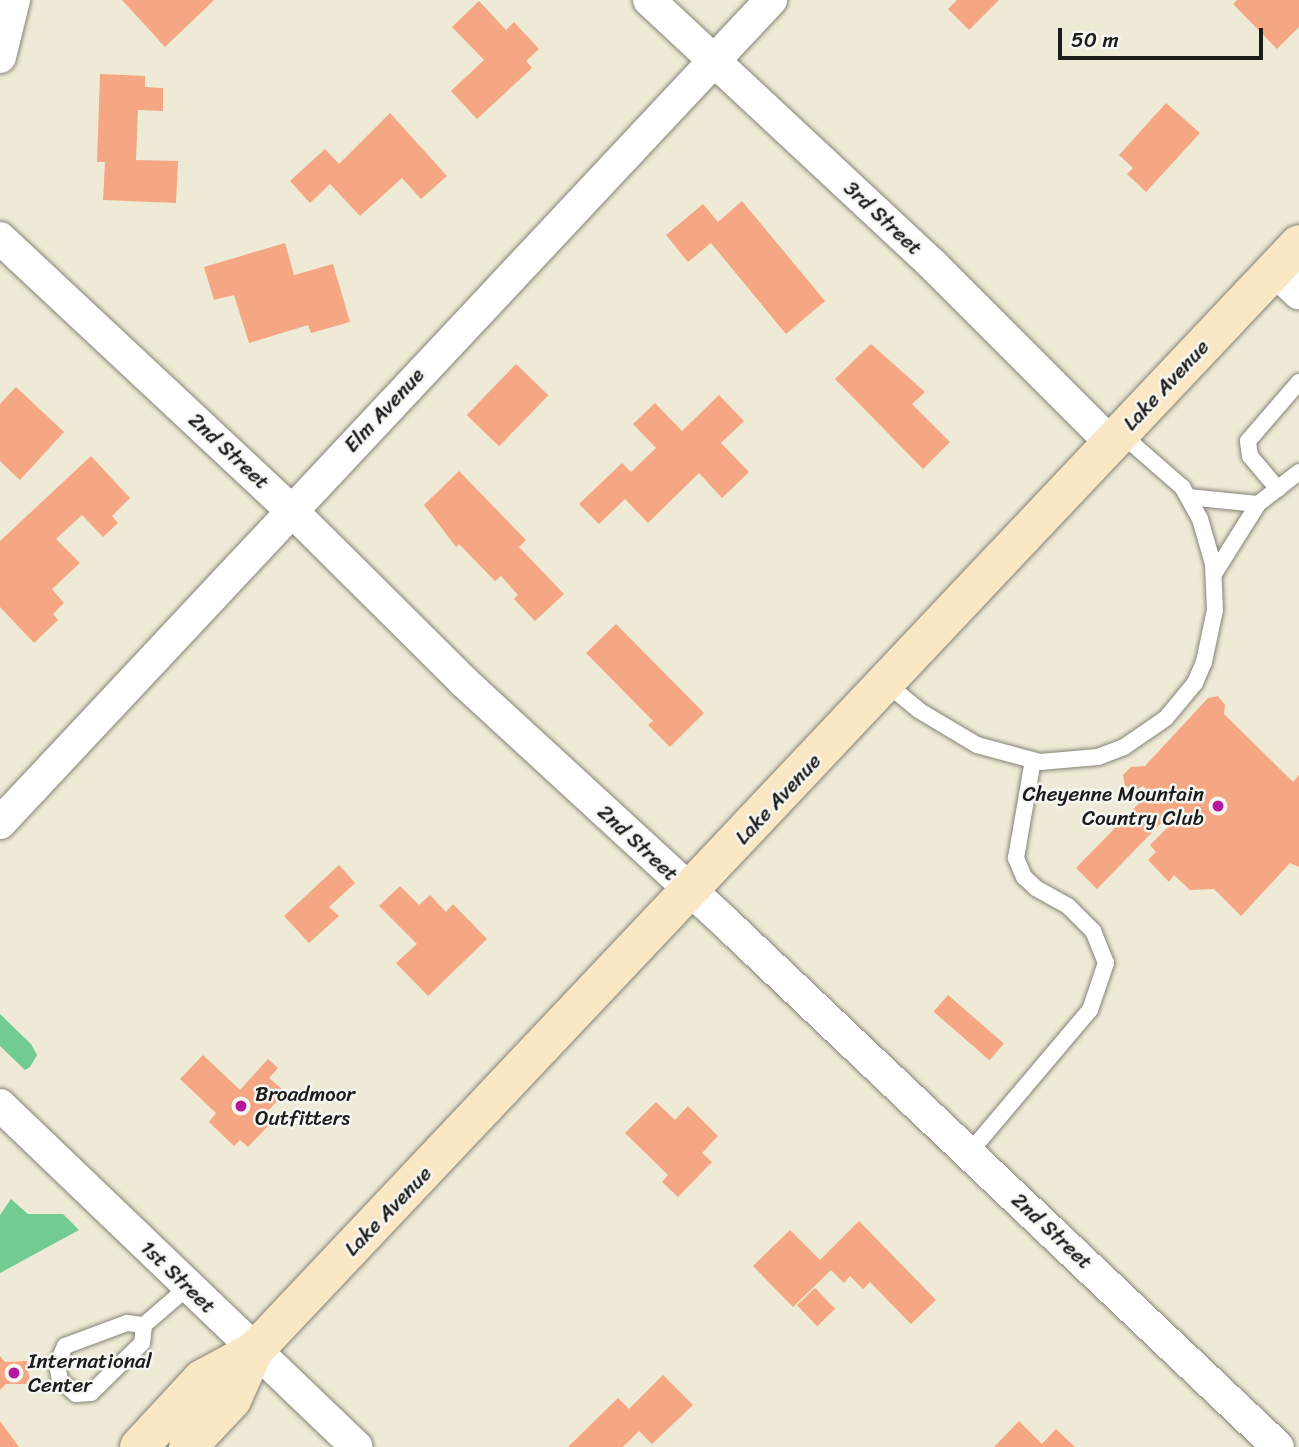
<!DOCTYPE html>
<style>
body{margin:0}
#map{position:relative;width:1299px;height:1447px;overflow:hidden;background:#eeead5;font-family:Sriracha,sans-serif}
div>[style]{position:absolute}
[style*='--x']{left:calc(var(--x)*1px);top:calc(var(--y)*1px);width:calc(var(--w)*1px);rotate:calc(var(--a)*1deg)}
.green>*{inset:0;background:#72cc92}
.building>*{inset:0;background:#f4a782;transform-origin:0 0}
.roads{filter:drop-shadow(0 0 2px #858378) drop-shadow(0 0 2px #858378)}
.lane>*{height:16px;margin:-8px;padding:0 8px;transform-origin:8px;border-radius:8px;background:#fff}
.street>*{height:32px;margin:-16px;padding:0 16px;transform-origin:16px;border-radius:16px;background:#fff}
.secondary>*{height:38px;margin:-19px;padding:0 19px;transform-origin:19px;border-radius:19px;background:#fae7c3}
.dots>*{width:19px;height:19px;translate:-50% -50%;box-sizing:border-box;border:4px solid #f6f6f2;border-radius:50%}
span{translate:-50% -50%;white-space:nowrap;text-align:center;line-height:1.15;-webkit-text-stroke:5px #f6f6f2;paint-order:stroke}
.street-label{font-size:21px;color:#1c1c1c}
.poi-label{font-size:21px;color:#1c1c1c}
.right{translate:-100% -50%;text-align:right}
.left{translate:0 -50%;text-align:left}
.scale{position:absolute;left:1058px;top:28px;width:205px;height:32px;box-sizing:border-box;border:4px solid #1c1c1c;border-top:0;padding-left:9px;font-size:21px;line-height:24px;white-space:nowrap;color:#1c1c1c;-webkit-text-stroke:5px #f6f6f2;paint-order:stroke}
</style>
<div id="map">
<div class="green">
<i style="clip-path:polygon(0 1014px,31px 1044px,37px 1055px,30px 1067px,25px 1070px,0 1046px)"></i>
<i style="clip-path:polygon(11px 1199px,28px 1214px,63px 1214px,79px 1230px,0 1273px,0 1215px)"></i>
</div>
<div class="building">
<i style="clip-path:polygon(122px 0,214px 0,165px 47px)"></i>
<i style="clip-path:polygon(957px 0,999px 0,969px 30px,948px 9px)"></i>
<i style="clip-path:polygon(1237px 0,1299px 0,1299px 27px,1277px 49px,1233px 4px)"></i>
<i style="clip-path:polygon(479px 1px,506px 30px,514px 22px,539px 49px,526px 61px,532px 68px,477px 119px,451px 91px,484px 60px,452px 27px)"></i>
<i style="clip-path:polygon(100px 74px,145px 76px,145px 87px,163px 88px,163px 111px,138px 110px,136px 160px,178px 161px,176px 203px,103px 200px,105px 162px,97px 162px)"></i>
<i style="clip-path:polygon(1166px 103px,1200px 133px,1146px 192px,1127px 174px,1133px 168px,1119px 155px)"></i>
<i style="clip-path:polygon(390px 113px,447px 176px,421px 199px,402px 178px,360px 216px,330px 184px,310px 203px,290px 181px,325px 149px,339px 164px)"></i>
<i style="clip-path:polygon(742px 201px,825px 301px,786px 334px,711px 243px,688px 262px,666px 235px,703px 204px,718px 222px)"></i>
<i style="clip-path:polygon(285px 243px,294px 275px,333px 264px,350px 322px,311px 333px,308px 325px,249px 343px,234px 295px,214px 300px,204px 267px)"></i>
<i style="clip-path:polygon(871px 344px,925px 392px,912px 404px,950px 442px,923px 469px,835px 379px)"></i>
<i style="left:516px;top:364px;width:45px;height:71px;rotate:44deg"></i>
<i style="clip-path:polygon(16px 387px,64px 432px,20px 480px,0 461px,0 404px)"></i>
<i style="clip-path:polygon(719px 395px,744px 421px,721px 443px,749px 472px,722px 498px,699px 473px,648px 523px,625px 499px,599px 524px,579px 504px,622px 463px,631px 472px,656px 448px,633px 424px,655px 403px,682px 431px)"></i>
<i style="clip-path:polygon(91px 456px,130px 498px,112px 516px,118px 523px,103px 537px,82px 515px,56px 539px,80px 563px,52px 589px,64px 603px,53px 614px,58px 620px,34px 643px,0 607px,0 541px)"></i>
<i style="clip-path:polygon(459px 471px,526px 540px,519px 547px,564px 594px,535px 621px,514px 599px,518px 595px,501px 576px,495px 581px,459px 544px,456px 547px,424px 505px)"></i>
<i style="clip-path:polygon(616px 624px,704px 713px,670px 747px,648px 725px,653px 721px,586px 653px)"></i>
<i style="clip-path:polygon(1218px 696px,1225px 705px,1224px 714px,1293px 782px,1299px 775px,1299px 867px,1290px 863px,1241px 916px,1214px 889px,1190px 890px,1174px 875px,1169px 882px,1148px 860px,1156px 852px,1150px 845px,1170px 825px,1163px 821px,1097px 889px,1076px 868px,1150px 792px,1143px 786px,1136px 790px,1125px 786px,1123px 775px,1131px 767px,1145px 766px,1208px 698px)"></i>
<i style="clip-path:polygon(339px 865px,355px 883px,329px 907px,339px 916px,309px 943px,284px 916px)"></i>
<i style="clip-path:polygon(400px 886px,419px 905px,430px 895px,446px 912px,453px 904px,487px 939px,428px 996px,396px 963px,417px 944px,379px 906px)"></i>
<i style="left:948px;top:995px;width:74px;height:22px;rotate:41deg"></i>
<i style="clip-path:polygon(203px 1055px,240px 1090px,268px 1059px,278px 1068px,269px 1078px,282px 1089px,276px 1094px,280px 1098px,262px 1117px,270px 1124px,248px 1147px,240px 1140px,234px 1146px,209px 1122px,216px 1113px,180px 1079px)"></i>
<i style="clip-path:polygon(656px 1102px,675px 1120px,688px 1106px,718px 1136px,702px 1153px,712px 1162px,678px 1197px,662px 1182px,668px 1175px,625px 1133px)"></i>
<i style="clip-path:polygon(859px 1221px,936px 1300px,911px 1324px,870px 1282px,863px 1289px,850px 1276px,844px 1283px,831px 1270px,793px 1307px,753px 1266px,790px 1230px,820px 1260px)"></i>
<i style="left:815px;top:1288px;width:29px;height:25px;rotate:46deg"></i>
<i style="clip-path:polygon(0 1356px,5px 1362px,27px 1361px,30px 1384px,6px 1384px,0 1390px)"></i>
<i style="clip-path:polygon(663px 1375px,693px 1405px,652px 1444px,639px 1431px,623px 1447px,568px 1447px,618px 1398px,629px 1409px)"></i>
<i style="clip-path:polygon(0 1421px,19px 1447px,0 1447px)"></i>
<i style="clip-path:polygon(1019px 1421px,1042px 1444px,1056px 1429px,1075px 1447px,994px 1447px)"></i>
</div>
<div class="roads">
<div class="lane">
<i style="--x:1278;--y:489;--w:43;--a:-130.3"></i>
<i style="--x:1250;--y:456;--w:15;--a:-98"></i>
<i style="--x:1248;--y:441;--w:78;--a:-49.2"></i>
<i style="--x:1188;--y:497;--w:70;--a:5.7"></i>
<i style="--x:1214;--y:574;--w:83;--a:-57.8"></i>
<i style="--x:1258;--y:504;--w:52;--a:-38"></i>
<i style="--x:886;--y:683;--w:44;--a:39.5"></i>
<i style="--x:920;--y:711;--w:66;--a:30.8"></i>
<i style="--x:977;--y:745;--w:65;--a:15.1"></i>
<i style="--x:1040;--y:762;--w:58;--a:-4.9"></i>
<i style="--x:1098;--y:757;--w:28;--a:-21"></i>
<i style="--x:1124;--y:747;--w:51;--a:-34.6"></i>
<i style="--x:1166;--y:718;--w:45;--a:-50.4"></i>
<i style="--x:1195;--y:683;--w:23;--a:-67"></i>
<i style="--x:1204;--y:662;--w:53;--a:-78.1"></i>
<i style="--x:1215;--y:610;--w:46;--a:-92.5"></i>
<i style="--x:1213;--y:564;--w:47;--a:-106.1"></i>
<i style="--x:1200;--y:519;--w:37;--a:-119"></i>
<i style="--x:1182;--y:487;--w:82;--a:-138.9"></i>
<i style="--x:969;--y:1153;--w:187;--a:-49.8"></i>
<i style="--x:1090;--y:1010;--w:50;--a:-71.2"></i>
<i style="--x:1106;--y:963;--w:35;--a:-112"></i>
<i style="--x:1093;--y:931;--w:35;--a:-135"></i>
<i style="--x:1068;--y:906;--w:37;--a:-151"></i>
<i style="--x:1036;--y:888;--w:16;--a:-137"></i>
<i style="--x:1024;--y:877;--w:21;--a:-113"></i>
<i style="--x:1016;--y:858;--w:99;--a:-80.2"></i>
<i style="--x:144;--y:1325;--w:18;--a:96"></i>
<i style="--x:142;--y:1343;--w:71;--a:135.6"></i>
<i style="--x:91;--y:1393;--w:15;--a:176"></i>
<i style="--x:76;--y:1394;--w:21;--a:-139"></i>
<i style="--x:60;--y:1380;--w:16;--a:-101"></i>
<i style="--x:57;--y:1364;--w:20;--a:-66"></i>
<i style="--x:65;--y:1346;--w:66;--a:-20.4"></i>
<i style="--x:127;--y:1323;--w:17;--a:7"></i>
<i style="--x:144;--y:1325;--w:58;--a:-40.8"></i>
</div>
<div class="street">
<i style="--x:649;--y:0;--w:387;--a:43"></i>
<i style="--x:932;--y:264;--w:253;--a:45"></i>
<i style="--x:0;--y:57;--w:59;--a:-76.2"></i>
<i style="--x:0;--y:238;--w:397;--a:43.1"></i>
<i style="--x:290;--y:509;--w:244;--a:44.8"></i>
<i style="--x:463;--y:681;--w:357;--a:42.6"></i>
<i style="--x:726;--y:923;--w:761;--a:43.51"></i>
<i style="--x:1274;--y:270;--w:34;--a:43"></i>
<i style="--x:0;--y:823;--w:1128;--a:-46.87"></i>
<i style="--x:0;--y:1105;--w:494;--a:43.8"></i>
</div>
<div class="secondary">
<i style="--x:139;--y:1447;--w:93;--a:-47.2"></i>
<i style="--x:202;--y:1379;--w:59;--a:-28.3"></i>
<i style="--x:254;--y:1351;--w:1522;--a:-46.65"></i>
<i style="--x:188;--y:1447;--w:64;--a:-46.9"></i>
<i style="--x:232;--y:1400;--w:54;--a:-65.8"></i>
</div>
</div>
<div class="dots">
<i style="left:1218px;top:806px;background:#b5179e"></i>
<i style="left:241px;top:1106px;background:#b5179e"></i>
<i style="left:14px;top:1373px;background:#b5179e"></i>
</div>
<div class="street-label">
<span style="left:883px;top:218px;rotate:43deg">3rd Street</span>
<span style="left:1166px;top:385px;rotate:-47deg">Lake Avenue</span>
<span style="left:384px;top:410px;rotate:-47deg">Elm Avenue</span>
<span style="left:229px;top:451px;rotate:43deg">2nd Street</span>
<span style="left:778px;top:799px;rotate:-47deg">Lake Avenue</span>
<span style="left:638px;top:843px;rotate:43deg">2nd Street</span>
<span style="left:388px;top:1211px;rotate:-46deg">Lake Avenue</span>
<span style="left:1052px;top:1231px;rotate:43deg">2nd Street</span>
<span style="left:178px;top:1277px;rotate:44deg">1st Street</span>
</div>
<div class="poi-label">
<span class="right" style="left:1204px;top:806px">Cheyenne Mountain<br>Country Club</span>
<span class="left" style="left:255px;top:1106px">Broadmoor<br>Outfitters</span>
<span class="left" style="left:28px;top:1373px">International<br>Center</span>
</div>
<div class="scale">50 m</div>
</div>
